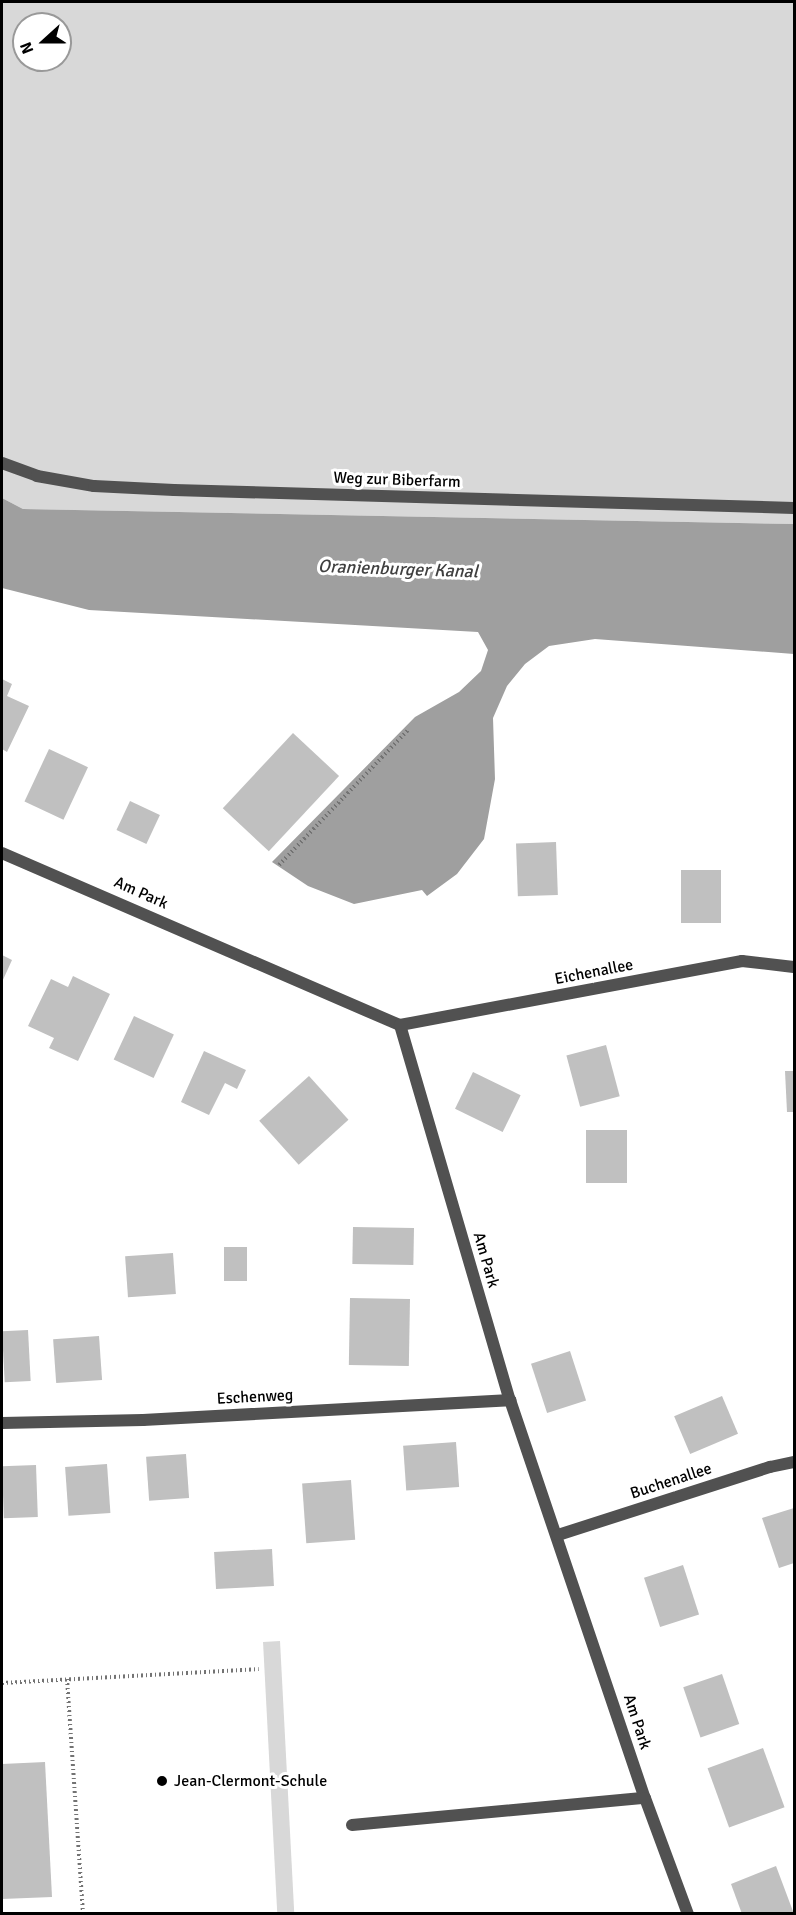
<!DOCTYPE html>
<style>
body{margin:0}
#map{position:relative;width:796px;height:1915px;overflow:hidden;background:#fff;font-family:Signika,sans-serif}
div>[style]{position:absolute}
[style*='--x']{left:calc(var(--x)*1px);top:calc(var(--y)*1px);width:calc(var(--w)*1px);rotate:calc(var(--a)*1deg)}
.green>*{inset:0;background:#d8d8d8;transform-origin:0 0}
.water>*{inset:0;background:#9f9f9f}
.building>*{inset:0;background:#c0c0c0;transform-origin:0 0}
.path>*{height:4px;margin-top:-2px;transform-origin:0;background:repeating-linear-gradient(90deg,#737373 0 1.5px,transparent 0 4.5px)}
.service>*{height:12px;margin:-6px;padding:0 6px;transform-origin:6px;border-radius:6px;background:#515151}
.minor>*{height:12px;margin:-6px;padding:0 6px;transform-origin:6px;border-radius:6px;background:#515151}
.dots>*{width:16px;height:16px;translate:-50% -50%;box-sizing:border-box;border:3px solid #fff;border-radius:50%}
span{translate:-50% -50%;white-space:nowrap;text-align:center;line-height:1.15;-webkit-text-stroke:6px #fff;paint-order:stroke}
.street-label{font-size:16px;color:#000}
.poi-label{font-size:16px;color:#000}
.left{translate:0 -50%;text-align:left}
.water-label{font-size:18px;color:#404040;font-style:italic}
.frame{position:absolute;inset:0;border:3px solid #000;pointer-events:none}
.north{position:absolute;left:12px;top:12px;width:60px;height:60px;box-sizing:border-box;background:#fff;border:2px solid #999;border-radius:50%;rotate:249deg;font-size:16px;font-weight:700;line-height:24px;text-align:center;color:#000}
.north::after{content:'';display:block;margin:auto;width:21px;height:27px;background:#000;clip-path:polygon(50% 0,100% 100%,50% 72%,0 100%)}
</style>
<div id="map">
<div class="green">
<i style="clip-path:polygon(evenodd,2px 2px,794px 2px,794px 524px,23px 509px,2px 498px,2px 2px,24px 24px,60px 24px,60px 60px,24px 60px,24px 24px)"></i>
<i style="left:280px;top:1641px;width:272px;height:17px;rotate:87deg"></i>
</div>
<div class="water">
<i style="clip-path:polygon(2px 498px,23px 509px,794px 524px,794px 654px,595px 639px,549px 646px,525px 664px,507px 686px,493px 718px,495px 779px,484px 839px,457px 874px,427px 896px,422px 890px,354px 904px,308px 886px,272px 862px,415px 717px,459px 692px,481px 671px,488px 650px,478px 632px,89px 610px,2px 588px)"></i>
</div>
<div class="building">
<i style="clip-path:polygon(2px 679px,12px 684px,7px 696px,29px 706px,7px 752px,2px 749px)"></i>
<i style="left:293px;top:733px;width:63px;height:103px;rotate:43deg"></i>
<i style="left:49px;top:749px;width:43px;height:58px;rotate:25deg"></i>
<i style="left:130px;top:801px;width:33px;height:32px;rotate:25deg"></i>
<i style="left:556px;top:842px;width:53px;height:40px;rotate:88deg"></i>
<i style="left:681px;top:870px;width:40px;height:53px"></i>
<i style="clip-path:polygon(2px 955px,12px 960px,2px 982px)"></i>
<i style="clip-path:polygon(73px 976px,110px 994px,78px 1061px,49px 1048px,54px 1038px,28px 1026px,51px 979px,68px 987px)"></i>
<i style="left:134px;top:1016px;width:44px;height:48px;rotate:25deg"></i>
<i style="left:606px;top:1045px;width:53px;height:41px;rotate:75deg"></i>
<i style="clip-path:polygon(204px 1051px,246px 1070px,237px 1089px,225px 1083px,209px 1115px,181px 1102px)"></i>
<i style="clip-path:polygon(785px 1071px,794px 1071px,794px 1112px,787px 1112px)"></i>
<i style="left:473px;top:1072px;width:53px;height:41px;rotate:26deg"></i>
<i style="left:309px;top:1076px;width:59px;height:67px;rotate:48deg"></i>
<i style="left:586px;top:1130px;width:41px;height:53px"></i>
<i style="left:353px;top:1227px;width:61px;height:37px;rotate:1deg"></i>
<i style="left:247px;top:1247px;width:34px;height:23px;rotate:90deg"></i>
<i style="left:173px;top:1253px;width:41px;height:48px;rotate:86deg"></i>
<i style="left:350px;top:1298px;width:60px;height:67px;rotate:1deg"></i>
<i style="left:28px;top:1330px;width:51px;height:26px;rotate:87deg"></i>
<i style="left:99px;top:1336px;width:44px;height:46px;rotate:86deg"></i>
<i style="left:570px;top:1351px;width:52px;height:41px;rotate:72deg"></i>
<i style="left:722px;top:1396px;width:41px;height:52px;rotate:67deg"></i>
<i style="left:456px;top:1442px;width:45px;height:53px;rotate:86deg"></i>
<i style="left:186px;top:1454px;width:44px;height:40px;rotate:86deg"></i>
<i style="left:107px;top:1464px;width:49px;height:42px;rotate:86deg"></i>
<i style="left:36px;top:1465px;width:52px;height:34px;rotate:88deg"></i>
<i style="left:351px;top:1480px;width:60px;height:49px;rotate:86deg"></i>
<i style="clip-path:polygon(794px 1508px,794px 1563px,779px 1568px,762px 1518px)"></i>
<i style="left:272px;top:1549px;width:37px;height:58px;rotate:87deg"></i>
<i style="left:683px;top:1565px;width:52px;height:41px;rotate:72deg"></i>
<i style="left:722px;top:1674px;width:53px;height:41px;rotate:71deg"></i>
<i style="left:763px;top:1748px;width:63px;height:59px;rotate:70deg"></i>
<i style="clip-path:polygon(45px 1762px,52px 1897px,2px 1899px,2px 1764px)"></i>
<i style="clip-path:polygon(776px 1866px,794px 1914px,742px 1914px,731px 1884px)"></i>
</div>
<div class="path">
<i style="--x:279;--y:865;--w:187;--a:-46.3"></i>
<i style="--x:67;--y:1679;--w:236;--a:86.1"></i>
<i style="--x:2;--y:1683;--w:257;--a:-3.1"></i>
</div>
<div class="service">
<i style="--x:2;--y:463;--w:37;--a:20"></i>
<i style="--x:37;--y:476;--w:58;--a:10"></i>
<i style="--x:94;--y:486;--w:80;--a:2.9"></i>
<i style="--x:352;--y:1825;--w:294;--a:-5.3"></i>
</div>
<div class="minor">
<i style="--x:174;--y:490;--w:620;--a:1.66"></i>
<i style="--x:2;--y:853;--w:434;--a:23.4"></i>
<i style="--x:400;--y:1025;--w:391;--a:73.7"></i>
<i style="--x:510;--y:1400;--w:420;--a:71.3"></i>
<i style="--x:645;--y:1798;--w:124;--a:69.7"></i>
<i style="--x:400;--y:1025;--w:348;--a:-10.6"></i>
<i style="--x:742;--y:961;--w:52;--a:6.6"></i>
<i style="--x:2;--y:1423;--w:141;--a:-1.2"></i>
<i style="--x:143;--y:1420;--w:368;--a:-3.1"></i>
<i style="--x:558;--y:1535;--w:223;--a:-17.8"></i>
<i style="--x:770;--y:1467;--w:25;--a:-12"></i>
</div>
<div class="dots">
<i style="left:162px;top:1781px;background:#000"></i>
</div>
<div class="street-label">
<span style="left:397px;top:480px;rotate:2deg">Weg zur Biberfarm</span>
<span style="left:141px;top:893px;rotate:24deg">Am Park</span>
<span style="left:594px;top:972px;rotate:-11deg">Eichenallee</span>
<span style="left:486px;top:1260px;rotate:74deg">Am Park</span>
<span style="left:255px;top:1397px;rotate:-3deg">Eschenweg</span>
<span style="left:671px;top:1481px;rotate:-18deg">Buchenallee</span>
<span style="left:637px;top:1722px;rotate:72deg">Am Park</span>
</div>
<div class="poi-label">
<span class="left" style="left:174px;top:1781px">Jean-Clermont-Schule</span>
</div>
<div class="water-label">
<span style="left:398px;top:569px;rotate:2deg">Oranienburger Kanal</span>
</div>
<div class="frame"></div>
<div class="north">N</div>
</div>
